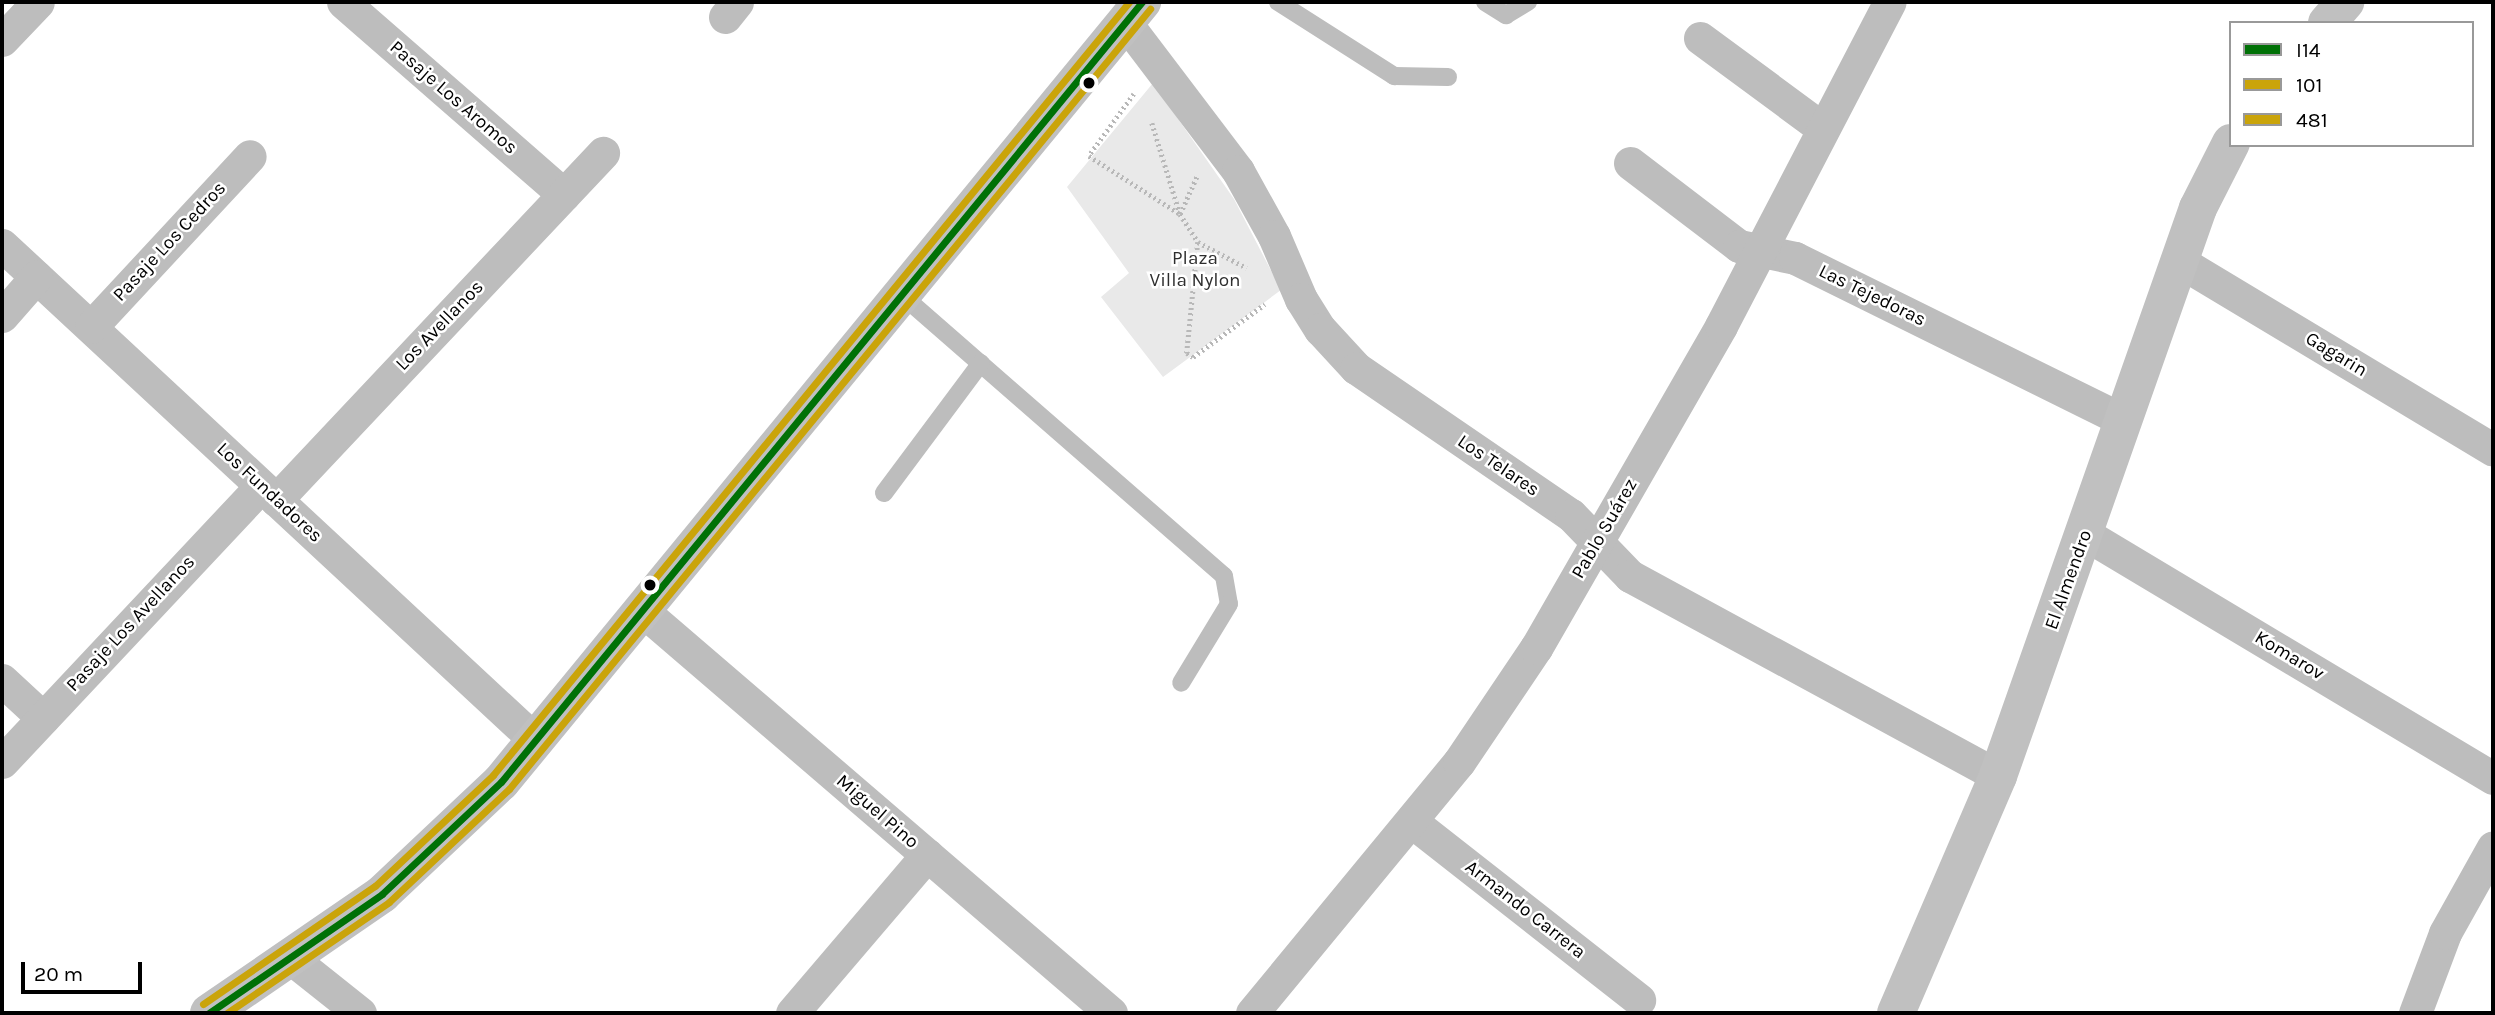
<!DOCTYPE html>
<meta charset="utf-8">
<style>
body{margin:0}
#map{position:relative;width:2495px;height:1015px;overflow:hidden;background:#fff;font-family:Karla,sans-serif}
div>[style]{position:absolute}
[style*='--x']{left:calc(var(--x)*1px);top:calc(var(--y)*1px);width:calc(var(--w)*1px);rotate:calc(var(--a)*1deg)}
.green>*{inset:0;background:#e9e9e9}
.path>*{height:4.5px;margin-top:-2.25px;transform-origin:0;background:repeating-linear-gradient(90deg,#b8b8b8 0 2px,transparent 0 5.5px)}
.lane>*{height:18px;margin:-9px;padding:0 9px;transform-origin:9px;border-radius:9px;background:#bdbdbd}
.street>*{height:33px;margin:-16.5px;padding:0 16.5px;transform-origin:16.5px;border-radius:16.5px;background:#bdbdbd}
.secondary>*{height:38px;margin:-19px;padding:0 19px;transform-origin:19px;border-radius:19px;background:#c0c0c0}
.bus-1>*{height:7px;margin:-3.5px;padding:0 3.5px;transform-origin:3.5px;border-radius:3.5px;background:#007106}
.bus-2>*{height:7px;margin:-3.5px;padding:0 3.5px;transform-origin:3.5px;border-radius:3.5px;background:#caa40a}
.bus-3>*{height:7px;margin:-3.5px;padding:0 3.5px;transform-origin:3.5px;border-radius:3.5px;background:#caa40a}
.dots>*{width:19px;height:19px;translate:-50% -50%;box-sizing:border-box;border:4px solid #fff;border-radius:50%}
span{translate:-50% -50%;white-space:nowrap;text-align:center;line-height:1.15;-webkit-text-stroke:5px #fff;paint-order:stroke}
.street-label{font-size:19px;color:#000}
.park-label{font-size:19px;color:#2e2e2e}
.frame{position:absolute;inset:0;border:4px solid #000;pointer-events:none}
.legend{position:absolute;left:2229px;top:21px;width:245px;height:126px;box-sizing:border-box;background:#fff;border:2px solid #999;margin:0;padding:9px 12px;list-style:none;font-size:21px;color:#000}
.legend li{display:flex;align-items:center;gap:14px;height:35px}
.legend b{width:35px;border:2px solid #999}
.scale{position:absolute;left:21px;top:962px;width:121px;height:32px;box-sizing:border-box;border:4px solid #000;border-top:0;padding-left:9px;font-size:21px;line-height:24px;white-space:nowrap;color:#000;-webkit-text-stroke:5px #fff;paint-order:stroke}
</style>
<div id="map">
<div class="green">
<i style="clip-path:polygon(1153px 83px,1234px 199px,1281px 290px,1163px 377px,1101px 297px,1129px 273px,1067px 187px)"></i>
</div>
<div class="path">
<i style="--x:1134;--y:94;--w:77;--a:126"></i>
<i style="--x:1089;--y:156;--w:108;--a:32.5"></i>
<i style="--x:1180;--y:214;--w:42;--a:-65.9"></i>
<i style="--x:1152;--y:123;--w:95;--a:72.9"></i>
<i style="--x:1180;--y:214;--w:33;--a:57"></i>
<i style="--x:1198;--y:242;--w:112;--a:95.7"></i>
<i style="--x:1187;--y:353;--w:7;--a:34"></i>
<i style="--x:1193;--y:357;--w:89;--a:-36.4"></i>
<i style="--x:1198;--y:242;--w:55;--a:28"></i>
</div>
<div class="lane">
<i style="--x:1278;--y:2;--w:138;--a:32.5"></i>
<i style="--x:1394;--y:76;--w:54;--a:1.1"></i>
<i style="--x:1485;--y:2;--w:25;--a:32"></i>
<i style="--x:1506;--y:15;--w:26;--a:-31"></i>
<i style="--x:903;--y:296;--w:426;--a:41.1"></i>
<i style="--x:1224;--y:576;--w:28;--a:80"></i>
<i style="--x:1229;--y:604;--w:92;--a:121.3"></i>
<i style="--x:884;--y:493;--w:162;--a:-53.3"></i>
</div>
<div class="street">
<i style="--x:343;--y:2;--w:293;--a:41.1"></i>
<i style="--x:725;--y:17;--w:19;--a:-51"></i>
<i style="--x:1125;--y:22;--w:187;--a:52.8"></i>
<i style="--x:1238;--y:171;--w:74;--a:61"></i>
<i style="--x:1274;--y:236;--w:69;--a:66.8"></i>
<i style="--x:1301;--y:299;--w:36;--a:58"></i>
<i style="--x:1320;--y:329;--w:53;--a:47.3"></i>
<i style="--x:1356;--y:368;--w:260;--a:34.4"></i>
<i style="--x:1571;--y:515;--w:85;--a:46"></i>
<i style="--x:1630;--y:576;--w:419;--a:28.5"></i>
<i style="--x:1700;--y:38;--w:152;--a:36.4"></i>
<i style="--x:2;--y:40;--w:52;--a:-46.5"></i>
<i style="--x:1630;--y:163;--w:137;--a:37.3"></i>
<i style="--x:1739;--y:246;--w:57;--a:12.1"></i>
<i style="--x:1795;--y:258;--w:366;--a:26.3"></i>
<i style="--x:2;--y:245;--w:729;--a:42.89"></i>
<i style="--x:2179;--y:261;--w:366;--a:31"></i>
<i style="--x:2;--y:316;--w:52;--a:-48.9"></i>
<i style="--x:91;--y:327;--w:233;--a:-47.1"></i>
<i style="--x:276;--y:500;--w:477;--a:-46.7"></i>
<i style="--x:2085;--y:534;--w:475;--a:30.9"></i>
<i style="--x:643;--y:611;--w:617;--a:40.66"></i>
<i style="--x:2;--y:680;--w:56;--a:42.8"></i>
<i style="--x:2;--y:762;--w:378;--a:-46.8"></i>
<i style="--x:1411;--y:821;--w:290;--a:38.1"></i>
<i style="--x:292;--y:959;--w:87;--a:38.5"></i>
<i style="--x:792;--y:1013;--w:208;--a:-49.5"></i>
<i style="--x:1252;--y:1013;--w:325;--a:-50.5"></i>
<i style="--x:1459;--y:762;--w:138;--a:-56"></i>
<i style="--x:1536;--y:648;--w:371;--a:-60.1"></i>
<i style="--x:1721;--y:326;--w:365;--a:-62.5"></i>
<i style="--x:2415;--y:1013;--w:85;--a:-69.4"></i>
<i style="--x:2445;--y:933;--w:98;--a:-60.8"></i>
</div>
<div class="secondary">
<i style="--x:2327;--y:23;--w:28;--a:-49"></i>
<i style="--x:209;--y:1013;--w:210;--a:-34.5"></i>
<i style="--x:382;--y:894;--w:163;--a:-43.3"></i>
<i style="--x:501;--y:782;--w:1010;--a:-50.59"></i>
<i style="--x:1896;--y:1013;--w:258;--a:-66.7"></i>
<i style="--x:1998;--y:776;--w:602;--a:-70.6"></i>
<i style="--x:2198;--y:208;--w:73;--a:-63.1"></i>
</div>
<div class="bus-1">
<i style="--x:209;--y:1013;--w:210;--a:-34.5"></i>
<i style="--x:382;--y:894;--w:163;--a:-43.3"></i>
<i style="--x:501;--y:782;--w:1010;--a:-50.59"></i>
</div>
<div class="bus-2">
<i style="--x:227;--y:1013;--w:196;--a:-34.4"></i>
<i style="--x:389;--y:902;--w:165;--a:-43.3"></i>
<i style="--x:509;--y:789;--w:1010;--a:-50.59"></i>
</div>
<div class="bus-3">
<i style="--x:203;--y:1004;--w:209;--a:-34.5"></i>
<i style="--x:375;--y:886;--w:162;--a:-43.2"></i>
<i style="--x:493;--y:775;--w:1001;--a:-50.55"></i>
</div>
<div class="dots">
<i style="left:1089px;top:83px;background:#000"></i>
<i style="left:650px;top:585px;background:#000"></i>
</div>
<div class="street-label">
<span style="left:453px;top:98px;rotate:41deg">Pasaje Los Aromos</span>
<span style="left:170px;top:242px;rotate:-47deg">Pasaje Los Cedros</span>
<span style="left:1872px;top:296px;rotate:26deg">Las Tejedoras</span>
<span style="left:440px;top:326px;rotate:-46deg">Los Avellanos</span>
<span style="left:2336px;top:355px;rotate:31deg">Gagarin</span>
<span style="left:1498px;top:466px;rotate:34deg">Los Telares</span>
<span style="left:269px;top:493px;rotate:43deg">Los Fundadores</span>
<span style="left:1605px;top:529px;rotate:-60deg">Pablo Suárez</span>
<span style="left:2069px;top:580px;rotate:-70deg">El Almendro</span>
<span style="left:131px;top:624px;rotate:-47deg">Pasaje Los Avellanos</span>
<span style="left:2289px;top:656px;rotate:31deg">Komarov</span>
<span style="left:877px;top:812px;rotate:41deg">Miguel Pino</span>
<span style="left:1525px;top:910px;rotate:38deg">Armando Carrera</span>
</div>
<div class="park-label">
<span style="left:1195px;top:270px">Plaza<br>Villa Nylon</span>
</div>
<div class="frame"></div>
<ul class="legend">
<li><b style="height:9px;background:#007106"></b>I14</li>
<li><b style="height:9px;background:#caa40a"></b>101</li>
<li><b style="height:9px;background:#caa40a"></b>481</li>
</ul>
<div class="scale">20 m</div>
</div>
